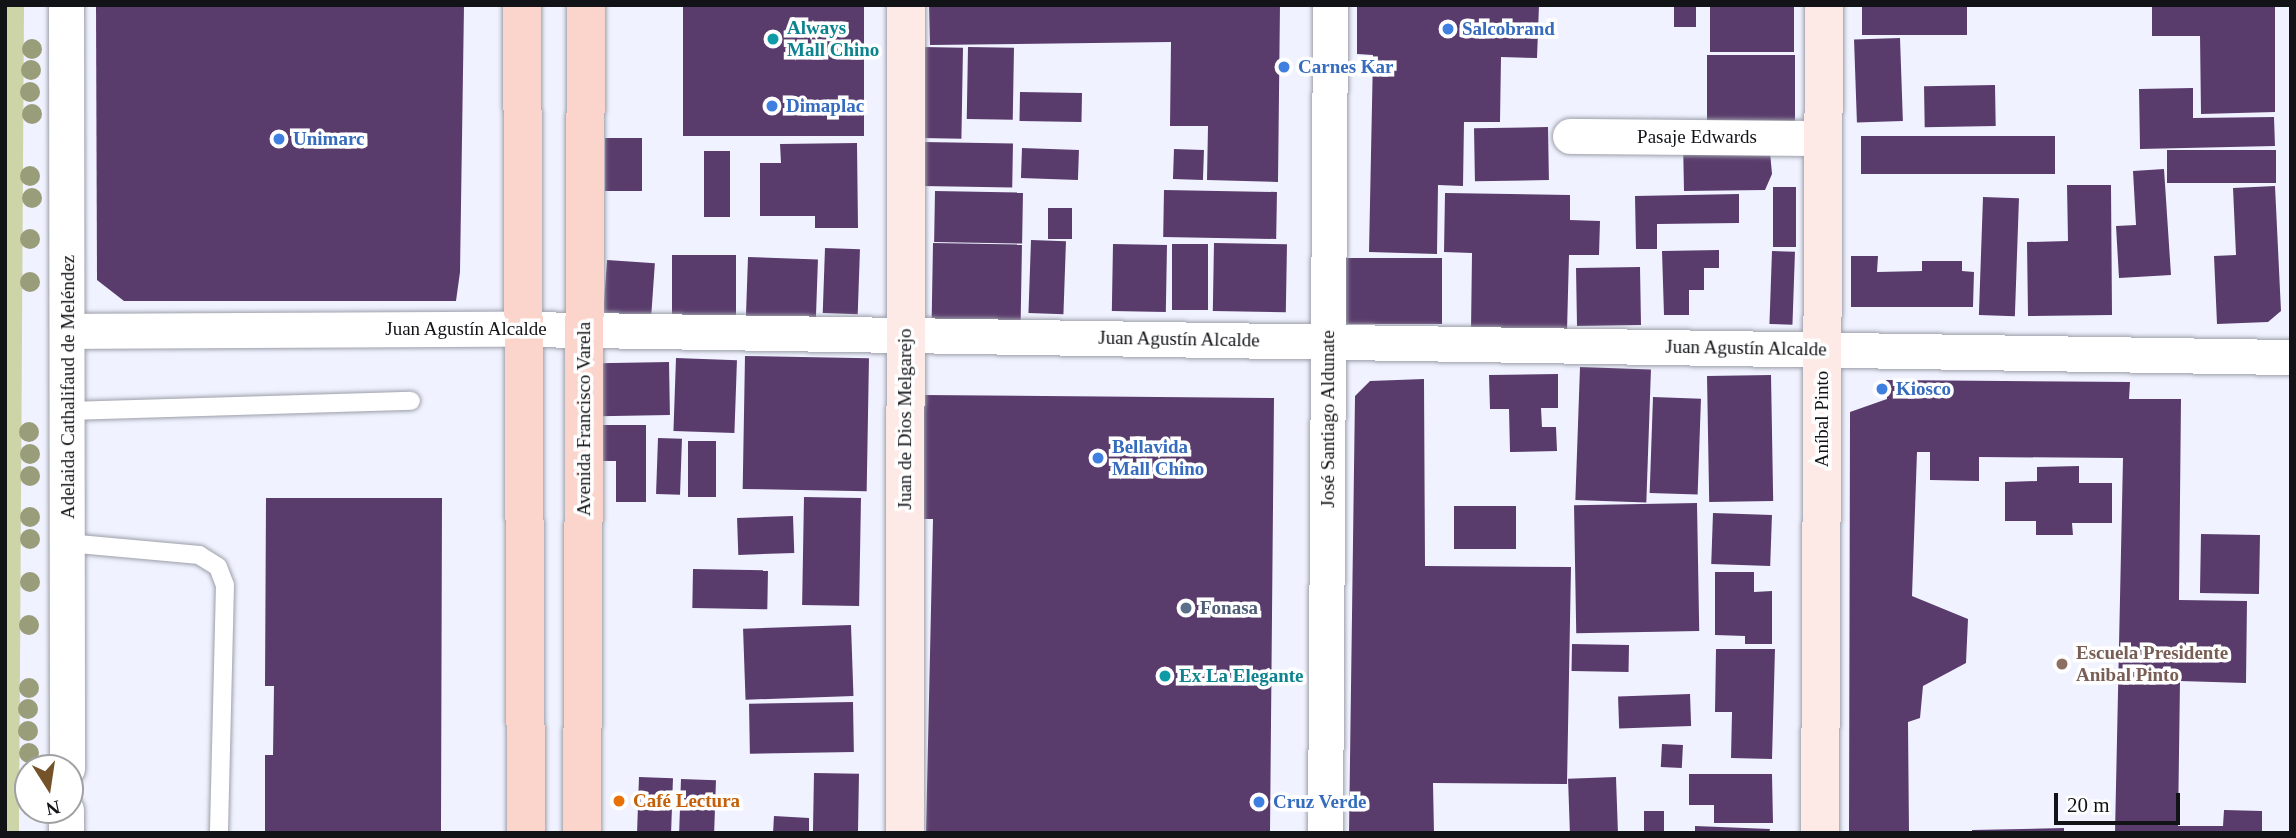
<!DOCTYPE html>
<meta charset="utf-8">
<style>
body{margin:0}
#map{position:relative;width:2296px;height:838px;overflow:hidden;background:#f0f3ff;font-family:"Times New Roman",serif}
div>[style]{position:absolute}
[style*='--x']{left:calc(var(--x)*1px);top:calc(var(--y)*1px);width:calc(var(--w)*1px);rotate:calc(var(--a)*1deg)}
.green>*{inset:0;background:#cdd4a7}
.building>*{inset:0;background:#5a3c6c;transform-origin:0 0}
.roads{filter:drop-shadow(0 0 2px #9c9faa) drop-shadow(0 0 2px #9c9faa)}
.lane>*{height:18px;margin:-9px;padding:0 9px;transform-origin:9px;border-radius:9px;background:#fff}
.street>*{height:35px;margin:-17.5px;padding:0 17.5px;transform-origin:17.5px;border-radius:17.5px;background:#fff}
.secondary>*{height:38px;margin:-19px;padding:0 19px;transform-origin:19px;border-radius:19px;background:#fde9e5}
.primary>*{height:38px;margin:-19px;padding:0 19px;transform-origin:19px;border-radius:19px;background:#fbd4cb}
.trees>*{width:20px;height:20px;margin:-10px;border-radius:50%;background:#999d7a}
.dots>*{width:19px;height:19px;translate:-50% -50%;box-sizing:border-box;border:4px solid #fff;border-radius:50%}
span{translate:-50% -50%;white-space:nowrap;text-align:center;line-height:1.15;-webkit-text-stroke:7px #fff;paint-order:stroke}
.culture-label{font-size:19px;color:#0d838f;font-weight:700}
.left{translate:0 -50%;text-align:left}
.shop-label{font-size:19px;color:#366cbe;font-weight:700}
.street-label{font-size:19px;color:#121317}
.service-label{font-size:19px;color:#4e5e75;font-weight:700}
.education-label{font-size:19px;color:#785e54;font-weight:700}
.food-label{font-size:19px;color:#c56008;font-weight:700}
.frame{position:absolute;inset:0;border:7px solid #121317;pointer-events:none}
.north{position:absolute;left:14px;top:754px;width:70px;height:70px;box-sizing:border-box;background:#fff;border:2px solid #a0a1a2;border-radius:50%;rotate:168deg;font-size:19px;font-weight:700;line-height:28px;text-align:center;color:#121317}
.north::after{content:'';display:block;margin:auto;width:24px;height:32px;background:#74522a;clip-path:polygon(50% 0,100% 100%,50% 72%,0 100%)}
.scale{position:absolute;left:2054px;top:793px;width:126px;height:32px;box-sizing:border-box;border:4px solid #121317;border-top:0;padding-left:9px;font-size:21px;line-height:24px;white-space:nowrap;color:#121317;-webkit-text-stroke:5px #fff;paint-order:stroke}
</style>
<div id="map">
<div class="green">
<i style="clip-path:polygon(5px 5px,24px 5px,19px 833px,5px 833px)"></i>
</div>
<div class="building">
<i style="clip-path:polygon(96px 5px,464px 5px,460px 272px,456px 301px,124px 301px,97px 280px)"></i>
<i style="left:683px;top:5px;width:181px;height:131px"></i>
<i style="clip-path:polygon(929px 5px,1280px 5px,1278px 182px,1207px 180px,1208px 126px,1170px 126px,1171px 42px,930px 45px)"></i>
<i style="clip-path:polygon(1357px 5px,1539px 5px,1537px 58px,1501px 57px,1500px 122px,1464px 122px,1463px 186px,1438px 185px,1437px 254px,1369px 252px,1373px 55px,1357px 54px)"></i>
<i style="left:1674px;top:5px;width:22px;height:22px"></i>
<i style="left:1710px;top:5px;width:84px;height:47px"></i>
<i style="left:1862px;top:5px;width:105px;height:30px"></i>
<i style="clip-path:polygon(2152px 5px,2275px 5px,2275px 112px,2201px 114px,2200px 36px,2152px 36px)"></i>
<i style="left:1900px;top:38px;width:83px;height:46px;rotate:88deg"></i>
<i style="left:923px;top:47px;width:40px;height:91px;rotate:1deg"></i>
<i style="left:968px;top:47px;width:46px;height:72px;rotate:1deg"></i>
<i style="left:1795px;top:55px;width:67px;height:88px;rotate:90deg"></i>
<i style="left:1995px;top:85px;width:41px;height:71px;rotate:89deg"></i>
<i style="clip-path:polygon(2193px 88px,2193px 118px,2274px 117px,2275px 146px,2140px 149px,2139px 89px)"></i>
<i style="left:1020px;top:92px;width:62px;height:29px;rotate:1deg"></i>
<i style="left:1548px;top:127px;width:53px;height:74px;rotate:89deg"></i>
<i style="left:2055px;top:136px;width:38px;height:194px;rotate:90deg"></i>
<i style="left:605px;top:138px;width:37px;height:53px"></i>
<i style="clip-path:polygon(1683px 140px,1769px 141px,1772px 174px,1765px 190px,1684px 191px)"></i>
<i style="left:923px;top:142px;width:90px;height:44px;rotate:1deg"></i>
<i style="clip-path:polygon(857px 143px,858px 228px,815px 228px,815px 216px,760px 216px,760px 163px,781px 163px,780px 144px)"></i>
<i style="left:1022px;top:148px;width:57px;height:30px;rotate:2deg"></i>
<i style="left:1174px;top:149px;width:30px;height:30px;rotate:2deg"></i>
<i style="left:2167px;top:150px;width:109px;height:33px"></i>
<i style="left:704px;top:151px;width:26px;height:66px"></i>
<i style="clip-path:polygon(2164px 169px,2171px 275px,2119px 278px,2116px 226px,2136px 225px,2133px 171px)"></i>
<i style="clip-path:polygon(2067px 185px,2111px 185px,2112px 315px,2028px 316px,2027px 242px,2068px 241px)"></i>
<i style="clip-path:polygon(2275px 186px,2281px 311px,2268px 322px,2217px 324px,2214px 256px,2236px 255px,2233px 188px)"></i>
<i style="left:1796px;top:187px;width:60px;height:23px;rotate:90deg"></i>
<i style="left:1164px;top:190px;width:113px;height:47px;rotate:1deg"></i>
<i style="left:935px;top:191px;width:88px;height:51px;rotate:1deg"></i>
<i style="clip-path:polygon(1445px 193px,1570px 195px,1570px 220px,1600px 221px,1599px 255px,1569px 255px,1567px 331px,1471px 330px,1472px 253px,1444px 252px)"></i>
<i style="clip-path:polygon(1739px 194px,1739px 223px,1657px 224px,1657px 249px,1636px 249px,1635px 196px)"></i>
<i style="left:1983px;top:197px;width:36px;height:118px;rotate:2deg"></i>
<i style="left:1048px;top:208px;width:24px;height:31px"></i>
<i style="left:1031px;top:240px;width:35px;height:73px;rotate:2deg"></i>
<i style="left:933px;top:243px;width:89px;height:76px;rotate:1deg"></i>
<i style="left:1214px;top:243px;width:73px;height:68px;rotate:1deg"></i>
<i style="left:1113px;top:244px;width:54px;height:67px;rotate:1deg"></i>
<i style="left:1172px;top:244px;width:36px;height:66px"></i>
<i style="left:825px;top:248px;width:35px;height:65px;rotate:2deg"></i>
<i style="clip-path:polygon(1719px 250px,1719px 268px,1704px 268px,1704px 290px,1689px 290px,1689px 315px,1664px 315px,1662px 251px)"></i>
<i style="left:1772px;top:251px;width:23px;height:73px;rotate:2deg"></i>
<i style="left:672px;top:255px;width:64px;height:68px"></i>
<i style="clip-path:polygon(1851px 256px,1878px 256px,1877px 272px,1922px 271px,1922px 261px,1962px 261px,1962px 271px,1974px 272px,1973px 307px,1851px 307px)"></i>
<i style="left:748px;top:257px;width:70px;height:66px;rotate:2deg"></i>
<i style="left:1345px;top:258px;width:97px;height:66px"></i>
<i style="left:607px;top:260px;width:48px;height:55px;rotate:4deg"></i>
<i style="left:1640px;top:267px;width:58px;height:64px;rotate:89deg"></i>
<i style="left:745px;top:356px;width:124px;height:133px;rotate:1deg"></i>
<i style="left:676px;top:358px;width:61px;height:73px;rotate:2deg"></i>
<i style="left:669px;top:362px;width:53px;height:71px;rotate:89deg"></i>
<i style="left:1580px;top:367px;width:71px;height:133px;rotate:2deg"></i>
<i style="clip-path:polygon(1558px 374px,1558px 408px,1541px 408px,1542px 427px,1556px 427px,1557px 451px,1510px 452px,1509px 409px,1490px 409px,1489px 375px)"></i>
<i style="left:1771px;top:375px;width:126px;height:64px;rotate:89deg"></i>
<i style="clip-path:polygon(1424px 379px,1425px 566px,1571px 567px,1567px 784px,1433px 783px,1434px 833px,1349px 833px,1355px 396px,1370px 381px)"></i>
<i style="clip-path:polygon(1886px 380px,2130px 382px,2129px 399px,2181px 399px,2179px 600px,2247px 601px,2246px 683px,2180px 681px,2178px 826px,2223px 826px,2224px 810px,2262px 811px,2262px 833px,2115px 833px,2123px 458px,1979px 457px,1979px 481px,1930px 480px,1930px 452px,1917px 452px,1912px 596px,1968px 619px,1966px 663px,1923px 686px,1920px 718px,1908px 722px,1909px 833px,1849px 833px,1850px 412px,1887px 399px)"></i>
<i style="clip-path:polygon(923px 395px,1274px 398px,1270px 833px,926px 833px,933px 519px,921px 519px)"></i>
<i style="left:1653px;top:397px;width:48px;height:96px;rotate:2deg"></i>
<i style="clip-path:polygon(595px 425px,646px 425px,646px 502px,616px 502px,616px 461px,595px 461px)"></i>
<i style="left:658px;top:438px;width:24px;height:56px;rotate:2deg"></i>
<i style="left:688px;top:441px;width:28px;height:56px"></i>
<i style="clip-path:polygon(2079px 466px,2079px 483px,2112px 483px,2112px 523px,2072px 523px,2073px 535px,2036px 535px,2036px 521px,2005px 521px,2005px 482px,2037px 481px,2037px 467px)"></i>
<i style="left:804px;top:497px;width:57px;height:108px;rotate:1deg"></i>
<i style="clip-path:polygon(266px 498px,442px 498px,441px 833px,265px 833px,265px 755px,273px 755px,274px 686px,265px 686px)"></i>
<i style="left:1697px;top:503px;width:128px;height:123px;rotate:89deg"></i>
<i style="left:1454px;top:506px;width:62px;height:43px"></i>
<i style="left:1713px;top:513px;width:59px;height:51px;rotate:2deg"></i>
<i style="left:793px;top:516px;width:37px;height:56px;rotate:88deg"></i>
<i style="left:2201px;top:534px;width:59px;height:59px;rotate:1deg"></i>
<i style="left:693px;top:569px;width:75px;height:39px;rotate:1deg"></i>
<i style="clip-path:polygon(1715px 572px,1754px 572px,1754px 592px,1772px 591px,1772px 644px,1745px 644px,1745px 636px,1715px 635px)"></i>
<i style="left:851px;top:625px;width:71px;height:108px;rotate:88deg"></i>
<i style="left:1572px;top:644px;width:57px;height:27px;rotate:1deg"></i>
<i style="clip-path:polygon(1716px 649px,1775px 649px,1772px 759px,1731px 758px,1732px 712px,1715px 712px)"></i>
<i style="left:1690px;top:694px;width:32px;height:72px;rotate:88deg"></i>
<i style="left:853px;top:702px;width:50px;height:104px;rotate:89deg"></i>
<i style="left:1662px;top:744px;width:21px;height:23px;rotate:3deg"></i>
<i style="left:814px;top:773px;width:45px;height:60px;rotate:1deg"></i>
<i style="clip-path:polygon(1689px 774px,1772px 774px,1773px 823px,1714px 823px,1714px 805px,1689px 805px)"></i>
<i style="left:639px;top:777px;width:34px;height:56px;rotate:2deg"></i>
<i style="left:1616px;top:777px;width:56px;height:48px;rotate:88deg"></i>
<i style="left:681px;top:779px;width:35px;height:54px;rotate:2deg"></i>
<i style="left:1664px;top:811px;width:22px;height:20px;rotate:90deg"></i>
<i style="clip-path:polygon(774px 816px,809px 818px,809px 833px,773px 833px)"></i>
<i style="clip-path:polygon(1695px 826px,1770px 829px,1769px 833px,1695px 833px)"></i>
<i style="clip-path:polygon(2064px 828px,2064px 833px,1972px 833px,1972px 830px)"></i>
</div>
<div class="roads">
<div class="lane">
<i style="--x:69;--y:411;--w:342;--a:-1.7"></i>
<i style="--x:67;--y:543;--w:133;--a:5.2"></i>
<i style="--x:199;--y:555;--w:22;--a:32"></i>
<i style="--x:218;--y:567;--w:19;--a:69"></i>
<i style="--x:225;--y:585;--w:248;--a:91.4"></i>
</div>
<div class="street">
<i style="--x:66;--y:5;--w:763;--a:89.92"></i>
<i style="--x:1570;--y:136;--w:254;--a:0.5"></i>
<i style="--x:68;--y:331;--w:456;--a:-0.3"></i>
<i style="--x:524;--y:329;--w:1767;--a:0.91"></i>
<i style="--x:66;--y:833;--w:23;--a:-90"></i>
<i style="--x:1325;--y:833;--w:828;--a:-89.65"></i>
</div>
<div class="secondary">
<i style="--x:905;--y:833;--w:828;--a:-89.93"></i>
<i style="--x:1820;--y:833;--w:828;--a:-89.72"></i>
</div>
<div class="primary">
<i style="--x:522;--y:5;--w:828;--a:89.72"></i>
<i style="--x:582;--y:833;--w:828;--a:-89.72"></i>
</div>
</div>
<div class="trees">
<i style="left:32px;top:49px"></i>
<i style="left:31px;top:70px"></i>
<i style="left:30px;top:92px"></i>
<i style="left:32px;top:114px"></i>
<i style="left:30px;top:176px"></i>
<i style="left:32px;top:198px"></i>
<i style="left:30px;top:239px"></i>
<i style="left:30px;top:282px"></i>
<i style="left:29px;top:432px"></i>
<i style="left:30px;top:454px"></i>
<i style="left:30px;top:476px"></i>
<i style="left:30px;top:517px"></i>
<i style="left:30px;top:539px"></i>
<i style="left:30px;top:582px"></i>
<i style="left:29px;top:625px"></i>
<i style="left:29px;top:688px"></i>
<i style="left:28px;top:709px"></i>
<i style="left:28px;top:731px"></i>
<i style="left:29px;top:753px"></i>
</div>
<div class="dots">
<i style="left:1448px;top:29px;background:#3f7fe0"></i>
<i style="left:773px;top:39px;background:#0f9aa8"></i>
<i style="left:1284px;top:67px;background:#3f7fe0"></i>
<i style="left:772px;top:106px;background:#3f7fe0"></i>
<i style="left:279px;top:139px;background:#3f7fe0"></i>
<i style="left:1882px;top:389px;background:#3f7fe0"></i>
<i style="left:1098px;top:458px;background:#3f7fe0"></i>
<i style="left:1186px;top:608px;background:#5c6f8a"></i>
<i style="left:2062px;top:664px;background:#8d6e63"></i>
<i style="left:1165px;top:676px;background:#0f9aa8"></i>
<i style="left:619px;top:801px;background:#e8710a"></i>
<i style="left:1259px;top:802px;background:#3f7fe0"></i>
</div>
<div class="culture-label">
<span class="left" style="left:787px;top:39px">Always<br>Mall Chino</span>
<span class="left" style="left:1179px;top:676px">Ex La Elegante</span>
</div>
<div class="shop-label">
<span class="left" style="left:1462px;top:29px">Salcobrand</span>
<span class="left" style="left:1298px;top:67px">Carnes Kar</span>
<span class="left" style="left:786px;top:106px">Dimaplac</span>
<span class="left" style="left:293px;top:139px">Unimarc</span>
<span class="left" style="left:1896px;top:389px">Kiosco</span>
<span class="left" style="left:1112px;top:458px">Bellavida<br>Mall Chino</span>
<span class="left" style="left:1273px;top:802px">Cruz Verde</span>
</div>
<div class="street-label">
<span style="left:1697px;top:137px">Pasaje Edwards</span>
<span style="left:466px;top:329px">Juan Agustín Alcalde</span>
<span style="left:1179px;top:339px;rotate:1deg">Juan Agustín Alcalde</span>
<span style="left:1746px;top:348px;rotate:1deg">Juan Agustín Alcalde</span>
<span style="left:68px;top:387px;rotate:-90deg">Adelaida Cathalifaud de Meléndez</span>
<span style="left:584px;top:419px;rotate:-90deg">Avenida Francisco Varela</span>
<span style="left:905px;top:419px;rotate:-90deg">Juan de Dios Melgarejo</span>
<span style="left:1328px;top:419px;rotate:-90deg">José Santiago Aldunate</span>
<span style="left:1822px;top:419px;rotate:-90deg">Aníbal Pinto</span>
</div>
<div class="service-label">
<span class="left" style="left:1200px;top:608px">Fonasa</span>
</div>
<div class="education-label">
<span class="left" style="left:2076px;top:664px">Escuela Presidente<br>Anibal Pinto</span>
</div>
<div class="food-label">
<span class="left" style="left:633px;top:801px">Café Lectura</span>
</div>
<div class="frame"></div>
<div class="north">N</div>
<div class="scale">20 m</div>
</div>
